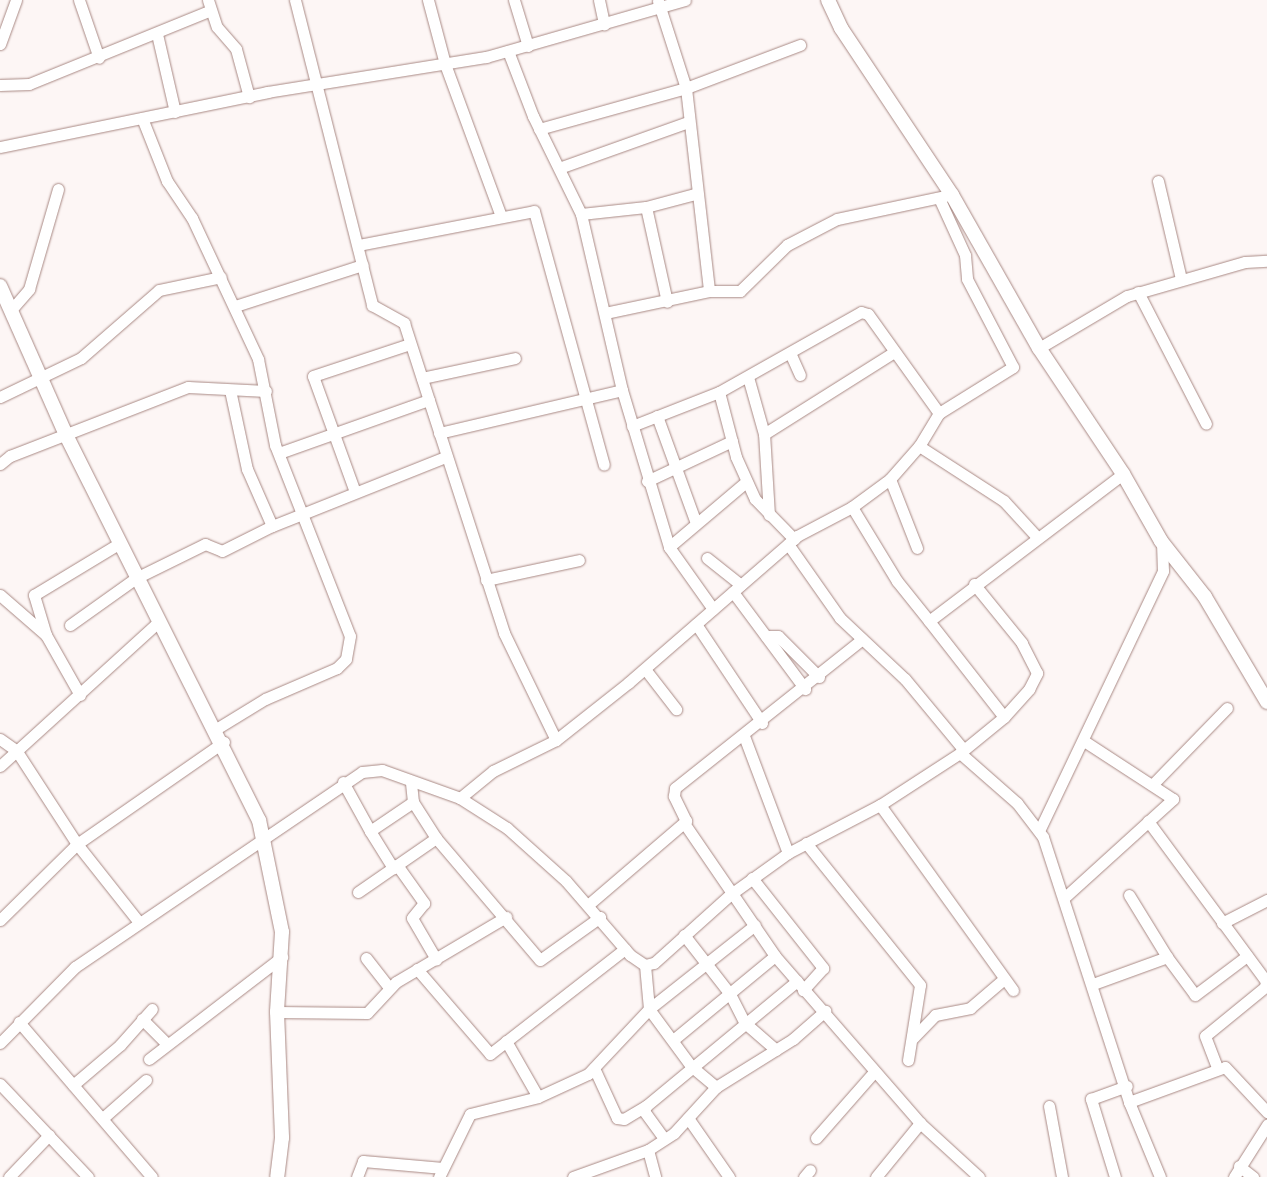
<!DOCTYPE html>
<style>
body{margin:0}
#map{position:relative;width:1267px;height:1177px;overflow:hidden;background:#fdf6f5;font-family:"Titillium Web",sans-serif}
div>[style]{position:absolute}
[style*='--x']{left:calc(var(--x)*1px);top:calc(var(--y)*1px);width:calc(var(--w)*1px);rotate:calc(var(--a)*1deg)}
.roads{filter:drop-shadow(0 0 1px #a98984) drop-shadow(0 0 1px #a98984)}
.minor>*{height:11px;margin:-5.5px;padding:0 5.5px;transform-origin:5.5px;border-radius:5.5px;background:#fff}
.tertiary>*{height:14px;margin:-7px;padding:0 7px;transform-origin:7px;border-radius:7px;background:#fff}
span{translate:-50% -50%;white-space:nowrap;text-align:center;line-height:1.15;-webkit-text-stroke:5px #fdf6f5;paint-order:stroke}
</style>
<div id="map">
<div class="roads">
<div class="minor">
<i style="--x:79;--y:0;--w:61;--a:71"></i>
<i style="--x:208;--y:0;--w:28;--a:72"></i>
<i style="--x:217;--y:27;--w:29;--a:49"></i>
<i style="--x:236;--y:49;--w:50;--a:74.8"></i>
<i style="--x:295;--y:0;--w:315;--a:75.8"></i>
<i style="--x:372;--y:305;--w:37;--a:29"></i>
<i style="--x:404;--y:323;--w:326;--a:72.1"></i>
<i style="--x:504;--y:633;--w:119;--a:64.1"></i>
<i style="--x:428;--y:0;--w:66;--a:75.1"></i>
<i style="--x:445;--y:64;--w:162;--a:69.8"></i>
<i style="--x:514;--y:0;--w:48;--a:73.1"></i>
<i style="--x:599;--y:0;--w:25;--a:78"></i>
<i style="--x:658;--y:1;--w:91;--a:72.2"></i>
<i style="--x:686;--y:88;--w:204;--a:83.5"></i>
<i style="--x:157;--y:34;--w:80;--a:77"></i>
<i style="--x:0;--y:44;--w:47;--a:-70"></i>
<i style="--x:508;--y:51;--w:70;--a:69"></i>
<i style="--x:533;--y:116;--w:109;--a:63.9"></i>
<i style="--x:581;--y:214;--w:181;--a:76.9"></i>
<i style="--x:622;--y:390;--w:164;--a:73.3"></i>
<i style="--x:669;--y:547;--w:76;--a:54.6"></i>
<i style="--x:0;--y:85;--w:29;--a:-2"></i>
<i style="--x:29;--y:84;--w:196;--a:-22.1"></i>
<i style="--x:142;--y:118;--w:68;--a:68.4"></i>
<i style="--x:167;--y:181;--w:45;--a:56"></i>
<i style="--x:192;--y:218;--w:156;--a:64.9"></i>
<i style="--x:258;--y:359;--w:88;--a:78.8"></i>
<i style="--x:275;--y:445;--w:205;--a:68.6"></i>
<i style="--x:350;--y:636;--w:23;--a:100"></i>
<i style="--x:346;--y:659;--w:13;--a:135"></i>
<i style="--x:337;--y:668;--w:78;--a:156.7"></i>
<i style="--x:265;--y:699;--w:57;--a:148.5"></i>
<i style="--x:539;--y:129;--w:153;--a:-15.6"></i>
<i style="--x:686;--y:88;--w:122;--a:-20.7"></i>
<i style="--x:0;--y:147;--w:273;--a:-11.6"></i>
<i style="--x:267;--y:92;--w:222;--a:-9.1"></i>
<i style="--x:486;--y:57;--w:207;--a:-16"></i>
<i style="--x:559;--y:168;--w:137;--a:-19.6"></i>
<i style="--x:1158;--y:181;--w:101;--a:76.8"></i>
<i style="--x:939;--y:198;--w:63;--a:65.5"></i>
<i style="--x:965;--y:255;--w:24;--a:85"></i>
<i style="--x:967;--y:279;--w:99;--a:62.4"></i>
<i style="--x:1013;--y:367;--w:87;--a:148.1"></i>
<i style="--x:939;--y:413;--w:39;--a:121"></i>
<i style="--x:919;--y:446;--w:101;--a:32.9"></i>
<i style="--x:1004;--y:501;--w:49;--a:47.5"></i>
<i style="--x:646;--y:207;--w:97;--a:77.5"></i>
<i style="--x:581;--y:214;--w:65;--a:-6.1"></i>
<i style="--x:646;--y:207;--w:51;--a:-14.9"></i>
<i style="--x:358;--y:245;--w:179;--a:-10.9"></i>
<i style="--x:534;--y:211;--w:263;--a:74.6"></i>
<i style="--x:1138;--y:292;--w:148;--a:62.7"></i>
<i style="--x:235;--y:306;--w:134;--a:-17.8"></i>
<i style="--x:11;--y:310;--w:28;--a:-49"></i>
<i style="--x:29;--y:289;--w:104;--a:-73.8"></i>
<i style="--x:605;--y:313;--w:106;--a:-11.9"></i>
<i style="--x:709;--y:291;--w:31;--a:0"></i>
<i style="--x:740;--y:291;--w:66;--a:-44.4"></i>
<i style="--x:787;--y:245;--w:56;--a:-27.5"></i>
<i style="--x:837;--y:219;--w:110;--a:-12"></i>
<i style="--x:1039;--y:348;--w:102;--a:-30.6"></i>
<i style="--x:1127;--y:296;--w:123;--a:-16.1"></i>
<i style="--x:1245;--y:262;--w:22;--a:-3"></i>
<i style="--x:791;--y:355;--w:22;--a:66"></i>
<i style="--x:748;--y:377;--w:59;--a:74.3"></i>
<i style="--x:422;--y:378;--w:95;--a:-12.1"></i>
<i style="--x:230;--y:390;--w:81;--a:77.9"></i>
<i style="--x:247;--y:469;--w:62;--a:66.3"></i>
<i style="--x:719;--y:392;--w:67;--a:75.3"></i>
<i style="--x:736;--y:457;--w:46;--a:65.7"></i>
<i style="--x:755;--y:499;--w:56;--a:45.7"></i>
<i style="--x:0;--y:397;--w:90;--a:-25.7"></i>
<i style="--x:81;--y:358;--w:103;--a:-41.1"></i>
<i style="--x:159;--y:290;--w:63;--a:-11.8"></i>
<i style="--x:657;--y:416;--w:114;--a:70"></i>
<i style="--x:632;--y:426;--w:93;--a:-21.3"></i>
<i style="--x:719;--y:392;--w:163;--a:-29.4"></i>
<i style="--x:861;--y:312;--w:7;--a:16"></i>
<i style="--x:868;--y:314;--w:122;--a:54.4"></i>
<i style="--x:439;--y:433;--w:188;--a:-13.2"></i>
<i style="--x:279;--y:453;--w:159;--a:-19.5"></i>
<i style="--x:0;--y:464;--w:13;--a:-39"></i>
<i style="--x:10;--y:456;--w:191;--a:-21.2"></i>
<i style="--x:188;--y:387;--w:78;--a:2.9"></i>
<i style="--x:890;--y:479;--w:74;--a:68.6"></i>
<i style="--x:647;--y:481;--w:94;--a:-25.2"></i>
<i style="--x:355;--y:492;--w:123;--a:-109.9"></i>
<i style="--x:313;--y:376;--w:102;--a:-18.3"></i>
<i style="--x:852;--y:507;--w:87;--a:58.7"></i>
<i style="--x:897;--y:581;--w:51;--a:51.3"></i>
<i style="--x:769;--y:515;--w:81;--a:-93.5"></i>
<i style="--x:764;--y:434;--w:154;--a:-32.2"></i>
<i style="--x:788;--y:544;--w:90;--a:54.9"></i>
<i style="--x:840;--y:618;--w:89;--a:43.2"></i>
<i style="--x:905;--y:679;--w:91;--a:50.4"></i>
<i style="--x:669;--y:547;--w:101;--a:-40.2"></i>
<i style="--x:707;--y:558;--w:43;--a:38.5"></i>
<i style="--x:486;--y:580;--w:95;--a:-12.1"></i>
<i style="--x:733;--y:592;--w:121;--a:53.4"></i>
<i style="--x:0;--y:595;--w:61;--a:41"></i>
<i style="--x:46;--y:635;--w:69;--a:60.5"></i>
<i style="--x:696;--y:624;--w:119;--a:56.3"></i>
<i style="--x:70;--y:625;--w:81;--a:-35.5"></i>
<i style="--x:136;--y:578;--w:77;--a:-26.2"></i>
<i style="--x:205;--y:544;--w:18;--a:22"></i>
<i style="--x:222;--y:551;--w:56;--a:-26.6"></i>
<i style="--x:272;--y:526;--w:186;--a:-21.7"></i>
<i style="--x:46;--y:635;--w:42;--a:-106.7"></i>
<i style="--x:34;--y:595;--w:100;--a:-31.2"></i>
<i style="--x:766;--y:636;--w:12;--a:0"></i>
<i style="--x:778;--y:636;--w:58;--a:45"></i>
<i style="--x:645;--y:669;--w:51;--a:52.2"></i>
<i style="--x:1004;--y:717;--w:122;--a:-128"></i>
<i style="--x:929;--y:621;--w:243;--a:-37.2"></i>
<i style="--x:744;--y:736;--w:125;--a:69.4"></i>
<i style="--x:0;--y:739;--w:19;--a:35"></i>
<i style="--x:16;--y:750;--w:112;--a:57"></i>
<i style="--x:77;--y:844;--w:98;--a:51.6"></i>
<i style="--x:960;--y:753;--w:57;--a:-39.3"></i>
<i style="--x:1004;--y:717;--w:38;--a:-48"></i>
<i style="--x:1029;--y:689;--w:18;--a:-63"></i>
<i style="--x:1037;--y:673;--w:34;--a:-117"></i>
<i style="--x:1022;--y:643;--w:76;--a:-129.1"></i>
<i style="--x:0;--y:766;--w:214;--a:-42.3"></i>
<i style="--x:343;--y:782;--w:56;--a:61.1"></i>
<i style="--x:370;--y:831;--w:52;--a:-34"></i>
<i style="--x:411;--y:783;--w:19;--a:84"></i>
<i style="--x:413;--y:802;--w:43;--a:57.4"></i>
<i style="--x:436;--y:838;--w:160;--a:49.6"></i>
<i style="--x:540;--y:960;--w:74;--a:-35.6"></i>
<i style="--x:1153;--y:784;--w:106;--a:-45.8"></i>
<i style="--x:460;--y:798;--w:43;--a:-39.3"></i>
<i style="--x:493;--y:771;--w:70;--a:-26.2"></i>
<i style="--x:556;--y:740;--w:92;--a:-38.4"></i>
<i style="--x:628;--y:683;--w:224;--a:-41"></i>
<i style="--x:797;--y:536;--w:62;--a:-27.8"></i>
<i style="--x:852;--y:507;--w:47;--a:-36.4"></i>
<i style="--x:890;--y:479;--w:44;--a:-48.7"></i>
<i style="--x:880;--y:805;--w:228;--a:54.3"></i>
<i style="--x:1148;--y:821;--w:199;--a:53.6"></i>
<i style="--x:1266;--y:981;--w:6;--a:99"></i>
<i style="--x:1265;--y:987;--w:77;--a:140.8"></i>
<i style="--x:1205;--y:1036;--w:34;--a:69"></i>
<i style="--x:684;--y:823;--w:161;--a:55.6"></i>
<i style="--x:775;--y:956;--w:221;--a:49"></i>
<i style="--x:920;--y:1123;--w:80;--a:42.5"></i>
<i style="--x:370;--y:831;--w:44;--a:58.1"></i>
<i style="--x:1039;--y:831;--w:288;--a:-64.5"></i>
<i style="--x:1163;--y:571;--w:29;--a:-92"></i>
<i style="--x:806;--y:843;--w:182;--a:51.2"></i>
<i style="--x:920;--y:985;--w:76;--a:99.1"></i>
<i style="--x:397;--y:865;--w:47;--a:54.6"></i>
<i style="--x:424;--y:903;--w:19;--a:129"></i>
<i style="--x:412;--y:918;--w:48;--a:59.7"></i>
<i style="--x:752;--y:878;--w:115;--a:51.7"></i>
<i style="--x:823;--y:968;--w:30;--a:132"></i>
<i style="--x:358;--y:892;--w:95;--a:-34.7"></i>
<i style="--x:1129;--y:895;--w:73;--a:58.5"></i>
<i style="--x:1065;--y:897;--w:146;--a:-42.2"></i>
<i style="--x:1173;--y:799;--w:106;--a:-146.9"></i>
<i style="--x:589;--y:904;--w:128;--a:-40.6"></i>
<i style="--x:686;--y:821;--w:28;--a:-116"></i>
<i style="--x:674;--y:796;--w:8;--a:-83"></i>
<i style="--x:675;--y:788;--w:239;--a:-38.5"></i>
<i style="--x:0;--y:920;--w:108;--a:-44.6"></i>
<i style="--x:77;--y:844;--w:179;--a:-34.8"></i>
<i style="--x:1222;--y:923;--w:51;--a:-27.1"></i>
<i style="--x:684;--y:935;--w:75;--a:52.1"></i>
<i style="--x:730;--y:994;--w:33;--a:63"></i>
<i style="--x:745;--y:1023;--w:41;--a:41.1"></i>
<i style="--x:366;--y:958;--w:37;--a:52"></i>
<i style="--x:645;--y:965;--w:44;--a:84.8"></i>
<i style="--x:649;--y:1009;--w:71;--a:53.6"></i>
<i style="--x:691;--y:1066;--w:33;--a:40"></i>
<i style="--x:417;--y:969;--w:112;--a:49.3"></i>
<i style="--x:490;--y:1054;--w:171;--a:-37.9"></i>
<i style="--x:1093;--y:984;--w:79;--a:-20"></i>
<i style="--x:1167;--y:957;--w:47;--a:53.6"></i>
<i style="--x:1195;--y:995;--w:65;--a:-36.9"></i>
<i style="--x:277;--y:1012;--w:90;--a:0.6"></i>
<i style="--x:367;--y:1013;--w:42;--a:-46.9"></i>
<i style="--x:396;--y:982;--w:128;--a:-30.6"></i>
<i style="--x:142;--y:1019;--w:35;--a:45"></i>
<i style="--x:19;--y:1022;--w:204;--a:49.4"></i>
<i style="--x:913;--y:1038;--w:32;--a:-46"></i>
<i style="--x:935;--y:1015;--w:36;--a:-11"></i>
<i style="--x:970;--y:1008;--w:45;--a:-40.5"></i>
<i style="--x:673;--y:1040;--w:132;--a:-39.5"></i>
<i style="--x:506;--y:1041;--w:64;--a:60.3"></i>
<i style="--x:0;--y:1043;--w:107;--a:-45.4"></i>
<i style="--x:75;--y:967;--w:347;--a:-34.2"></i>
<i style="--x:362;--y:772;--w:20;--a:-6"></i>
<i style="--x:382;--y:770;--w:83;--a:19.7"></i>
<i style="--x:460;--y:798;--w:56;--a:32.6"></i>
<i style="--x:507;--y:828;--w:79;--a:41.9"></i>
<i style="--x:566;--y:881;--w:98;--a:49.1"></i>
<i style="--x:630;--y:955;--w:18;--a:34"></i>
<i style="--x:645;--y:965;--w:9;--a:-13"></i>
<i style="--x:654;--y:963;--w:103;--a:-41.9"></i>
<i style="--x:731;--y:894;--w:70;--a:-35.7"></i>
<i style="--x:788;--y:853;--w:104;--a:-27.6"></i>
<i style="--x:880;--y:805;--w:95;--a:-33"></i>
<i style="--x:960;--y:753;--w:76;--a:41.3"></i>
<i style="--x:1017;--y:803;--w:43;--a:52.6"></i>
<i style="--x:1043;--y:837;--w:279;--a:72"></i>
<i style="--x:1129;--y:1102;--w:81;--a:67.5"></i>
<i style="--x:149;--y:1059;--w:168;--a:-37.5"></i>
<i style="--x:594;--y:1068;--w:55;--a:65.3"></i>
<i style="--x:617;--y:1118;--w:7;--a:8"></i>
<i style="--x:624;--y:1119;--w:26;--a:-31"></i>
<i style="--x:646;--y:1106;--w:196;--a:-39.6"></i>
<i style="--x:0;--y:1084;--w:128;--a:46.6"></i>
<i style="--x:73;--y:1085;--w:62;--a:-40.4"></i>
<i style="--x:120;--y:1045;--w:48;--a:-48.4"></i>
<i style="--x:1129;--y:1102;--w:102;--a:-20"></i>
<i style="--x:1225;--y:1067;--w:62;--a:47"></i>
<i style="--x:646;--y:1106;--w:5;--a:112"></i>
<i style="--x:644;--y:1111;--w:32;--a:54"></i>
<i style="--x:1049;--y:1106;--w:72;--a:79.6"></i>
<i style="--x:104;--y:1117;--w:56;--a:-41.4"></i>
<i style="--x:688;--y:1118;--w:72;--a:55.2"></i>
<i style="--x:816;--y:1138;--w:88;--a:-48.7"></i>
<i style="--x:648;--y:1150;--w:28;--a:75"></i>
<i style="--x:1239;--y:1166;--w:18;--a:38"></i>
<i style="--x:9;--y:1177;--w:58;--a:-46.4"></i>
<i style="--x:357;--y:1177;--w:17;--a:-69"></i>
<i style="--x:363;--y:1161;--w:80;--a:5"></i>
<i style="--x:439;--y:1177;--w:70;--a:-63.8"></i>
<i style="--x:470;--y:1114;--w:70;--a:-14"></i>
<i style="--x:538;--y:1097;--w:55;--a:-24.7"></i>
<i style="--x:588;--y:1074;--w:89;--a:-46.8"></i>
<i style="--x:649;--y:1009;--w:135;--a:-38.4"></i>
<i style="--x:573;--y:1177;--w:80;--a:-19.8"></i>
<i style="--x:648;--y:1150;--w:31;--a:-33"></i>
<i style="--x:674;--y:1133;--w:62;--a:-47.6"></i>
<i style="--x:716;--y:1087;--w:91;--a:-31.9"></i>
<i style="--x:793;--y:1039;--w:43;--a:-41.2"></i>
<i style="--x:804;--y:1177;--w:9;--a:-49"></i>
<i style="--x:876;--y:1177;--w:70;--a:-50.8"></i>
<i style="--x:1115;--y:1177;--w:82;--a:-107.1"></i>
<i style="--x:1091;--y:1099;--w:38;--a:-20"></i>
<i style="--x:1234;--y:1177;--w:62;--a:-57.6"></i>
</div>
<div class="tertiary">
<i style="--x:828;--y:0;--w:31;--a:65"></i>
<i style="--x:841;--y:28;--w:201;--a:56.4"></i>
<i style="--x:952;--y:195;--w:176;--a:60.4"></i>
<i style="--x:1039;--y:348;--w:151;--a:56.3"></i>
<i style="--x:1123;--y:474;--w:77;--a:60.4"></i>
<i style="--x:1161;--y:541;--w:71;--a:51.8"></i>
<i style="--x:1205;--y:597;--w:122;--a:59.4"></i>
<i style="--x:0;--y:286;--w:163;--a:66.1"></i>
<i style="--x:66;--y:435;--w:431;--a:63.4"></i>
<i style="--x:259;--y:820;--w:114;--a:78.4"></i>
<i style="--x:282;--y:932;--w:80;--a:93.6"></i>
<i style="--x:277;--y:1012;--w:126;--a:87.7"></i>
<i style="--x:282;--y:1138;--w:39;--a:97"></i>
</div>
</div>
</div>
